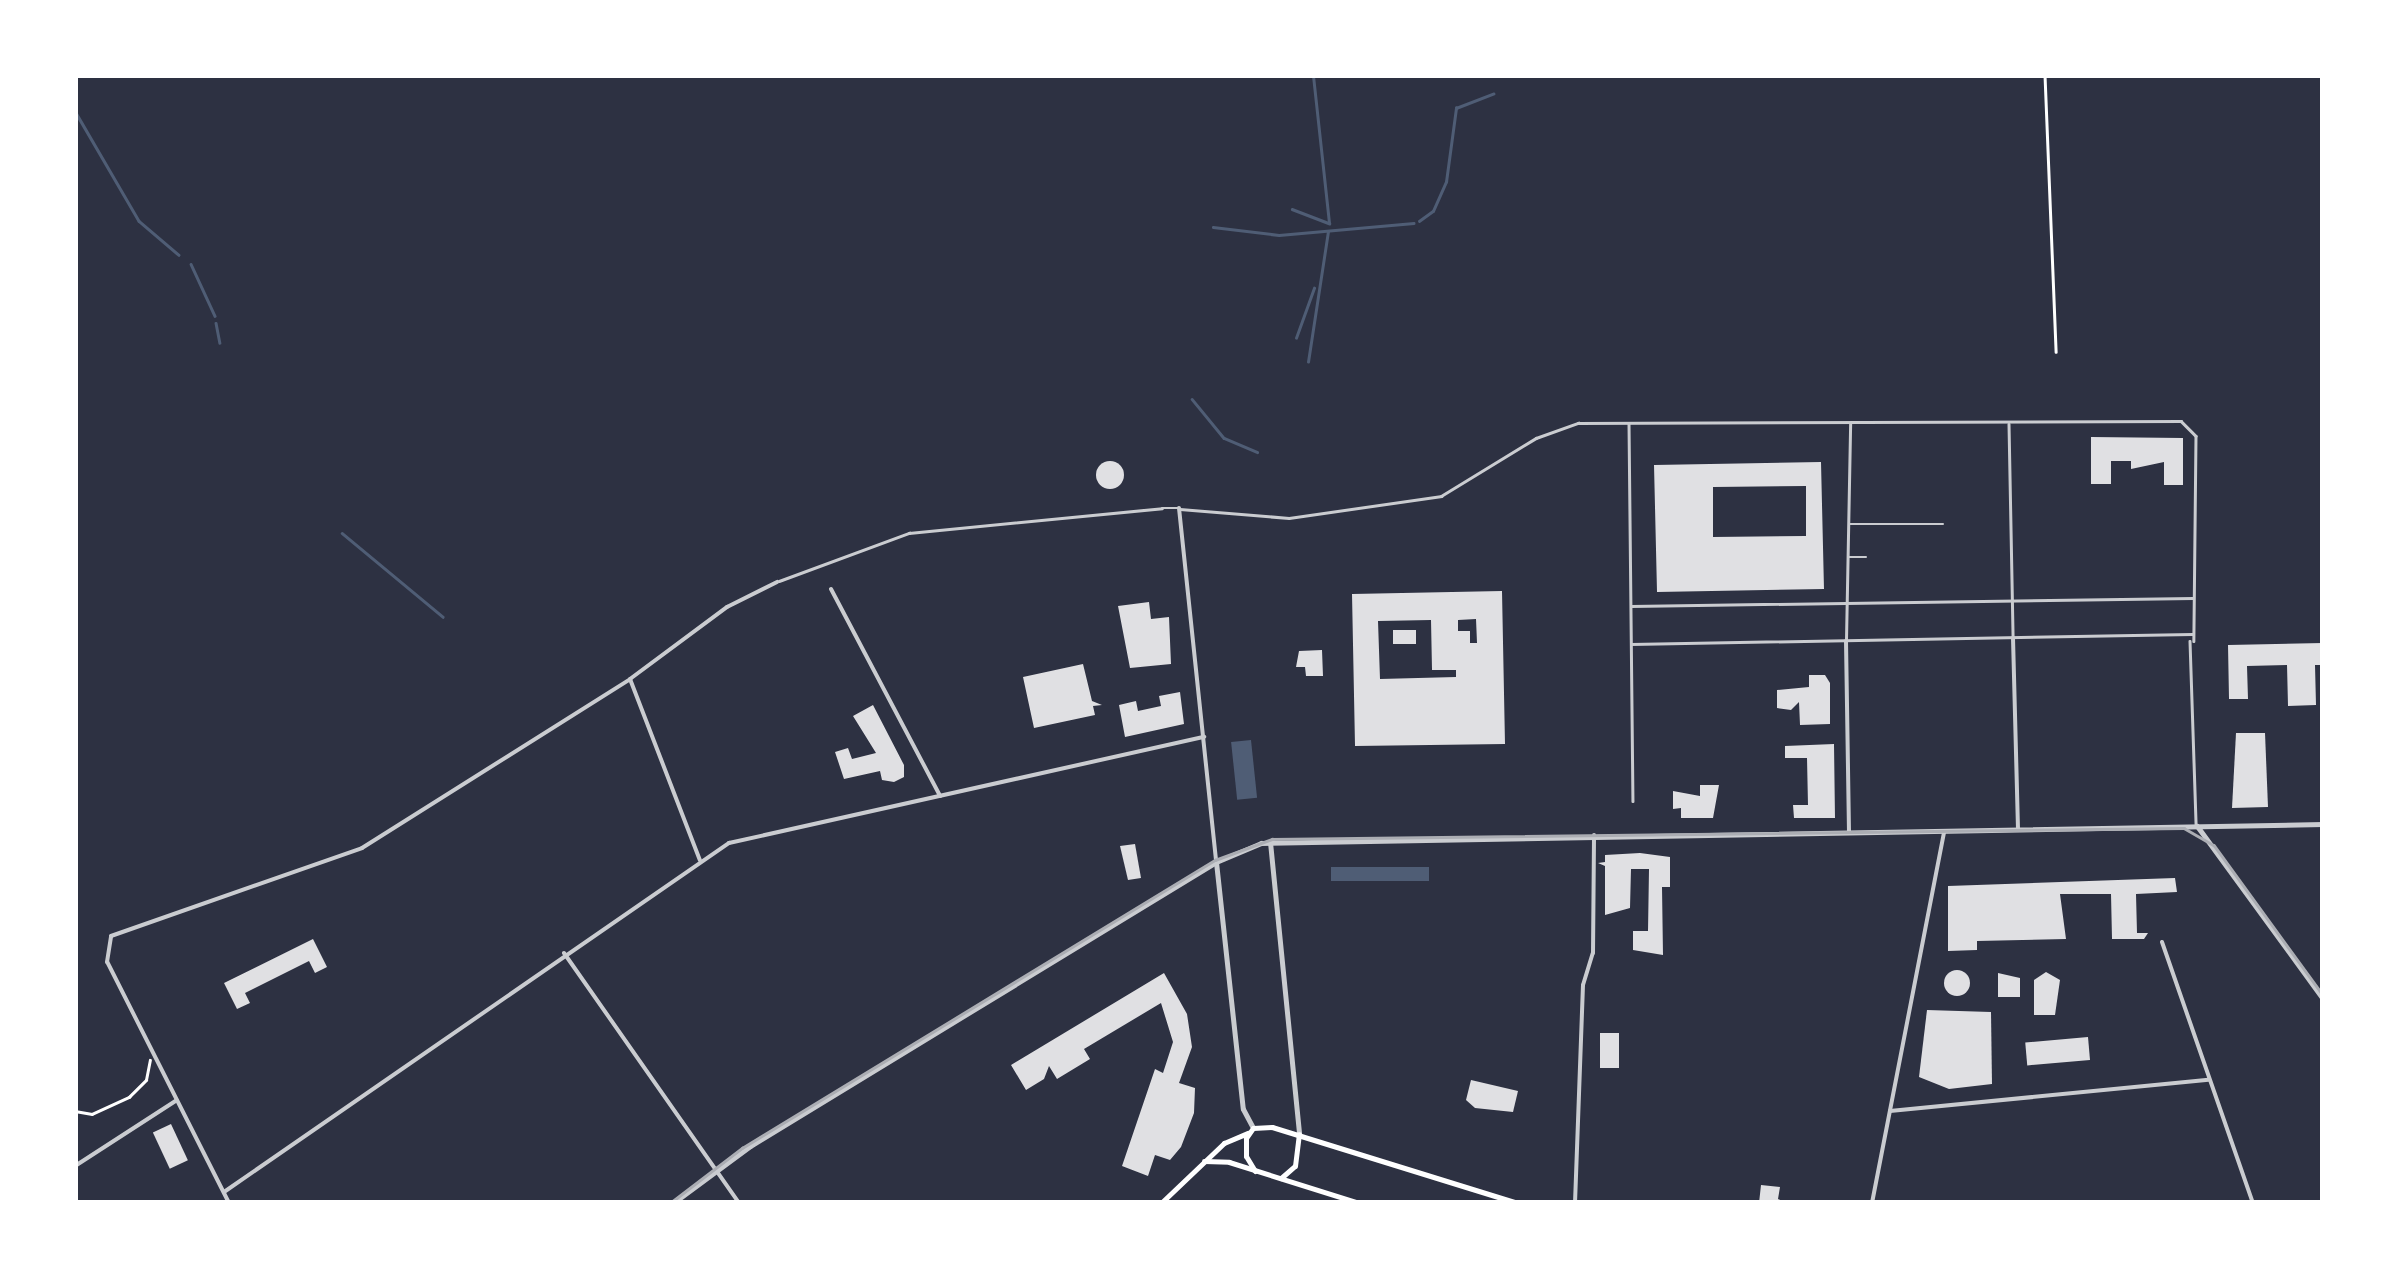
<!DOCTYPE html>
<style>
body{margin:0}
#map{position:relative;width:2398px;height:1278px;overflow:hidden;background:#2d3142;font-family:"Nunito Sans",sans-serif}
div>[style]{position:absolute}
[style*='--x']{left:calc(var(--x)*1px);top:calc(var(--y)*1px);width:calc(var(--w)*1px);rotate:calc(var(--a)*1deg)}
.water>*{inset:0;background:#4f5d75;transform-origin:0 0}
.stream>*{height:2.5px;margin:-1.25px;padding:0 1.25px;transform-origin:1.25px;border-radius:1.25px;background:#4f5d75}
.building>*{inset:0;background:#e0e0e3;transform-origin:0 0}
.round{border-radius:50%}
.path>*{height:2.5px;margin:-1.25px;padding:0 1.25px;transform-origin:1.25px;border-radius:1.25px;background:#fff}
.service>*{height:2.5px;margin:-1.25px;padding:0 1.25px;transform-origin:1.25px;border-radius:1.25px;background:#caccd0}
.pedestrian>*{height:2.5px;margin:-1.25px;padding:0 1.25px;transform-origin:1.25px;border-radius:1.25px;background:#caccd0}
.minor>*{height:4px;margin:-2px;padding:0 2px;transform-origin:2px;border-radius:2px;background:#caccd0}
.tertiary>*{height:5px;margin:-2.5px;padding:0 2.5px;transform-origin:2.5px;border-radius:2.5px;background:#caccd0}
.secondary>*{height:5px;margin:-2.5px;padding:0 2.5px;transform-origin:2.5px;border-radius:2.5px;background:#fff}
.tram>*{height:2.5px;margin:-1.25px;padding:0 1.25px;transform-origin:1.25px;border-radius:1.25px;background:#abadb3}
span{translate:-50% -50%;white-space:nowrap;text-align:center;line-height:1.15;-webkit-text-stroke:8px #fff;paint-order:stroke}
.frame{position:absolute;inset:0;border:78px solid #fff;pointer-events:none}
</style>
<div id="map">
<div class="water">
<i style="left:1251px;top:740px;width:58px;height:20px;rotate:84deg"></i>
<i style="left:1429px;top:867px;width:14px;height:98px;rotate:90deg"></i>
</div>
<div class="stream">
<i style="--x:75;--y:111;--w:127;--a:59.8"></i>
<i style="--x:139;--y:221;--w:52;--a:40.4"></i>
<i style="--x:1292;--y:209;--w:40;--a:21"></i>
<i style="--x:1329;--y:223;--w:148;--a:-96.2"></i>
<i style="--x:1419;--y:221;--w:17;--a:-36"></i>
<i style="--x:1433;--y:211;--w:32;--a:-66"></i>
<i style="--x:1446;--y:182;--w:75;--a:-82.3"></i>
<i style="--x:1456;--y:108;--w:40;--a:-21"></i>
<i style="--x:1213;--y:227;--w:66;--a:6.9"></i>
<i style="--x:1279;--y:235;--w:135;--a:-5.1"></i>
<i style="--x:191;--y:264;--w:57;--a:65.2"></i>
<i style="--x:216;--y:323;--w:20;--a:79"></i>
<i style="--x:1296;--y:338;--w:53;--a:-70.2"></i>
<i style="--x:1308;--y:362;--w:132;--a:-81.3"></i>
<i style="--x:1192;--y:399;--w:50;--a:50.6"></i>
<i style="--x:1224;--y:438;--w:36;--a:23"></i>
<i style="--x:342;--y:533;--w:131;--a:39.7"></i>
</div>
<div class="building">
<i style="clip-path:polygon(2091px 437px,2183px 438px,2183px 485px,2164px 485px,2164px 462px,2131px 469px,2131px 461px,2111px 461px,2111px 484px,2091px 484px)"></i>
<i class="round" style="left:1096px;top:461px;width:28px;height:28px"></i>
<i style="clip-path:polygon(evenodd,1821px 462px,1824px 589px,1657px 592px,1654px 465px,1821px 462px,1806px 486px,1806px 536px,1713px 537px,1713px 487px,1806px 486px)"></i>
<i style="clip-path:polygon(evenodd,1502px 591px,1505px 744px,1355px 746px,1352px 594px,1502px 591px,1476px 619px,1477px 643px,1470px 643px,1470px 631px,1458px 631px,1458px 620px,1476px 619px,1502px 591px,1431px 620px,1432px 670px,1456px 670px,1456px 677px,1380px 679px,1378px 621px,1431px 620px)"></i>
<i style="clip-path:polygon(1149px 602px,1151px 619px,1169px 617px,1171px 664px,1130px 668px,1118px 606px)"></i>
<i style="left:1393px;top:630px;width:23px;height:14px"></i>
<i style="clip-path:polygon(2323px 643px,2323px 665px,2315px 665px,2316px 705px,2288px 706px,2287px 665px,2247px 666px,2248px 699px,2229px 699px,2228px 645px)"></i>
<i style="clip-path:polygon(1322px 650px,1323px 676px,1306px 676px,1305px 667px,1296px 667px,1299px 651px)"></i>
<i style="clip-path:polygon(1083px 664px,1092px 701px,1102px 705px,1093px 706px,1095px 715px,1034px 728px,1023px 677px)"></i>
<i style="clip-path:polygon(1809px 675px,1825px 675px,1830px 683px,1830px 724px,1800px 725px,1799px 702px,1791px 710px,1777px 708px,1777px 690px,1809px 687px)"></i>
<i style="clip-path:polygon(1180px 692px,1184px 724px,1125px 737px,1119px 705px,1136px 701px,1138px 711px,1161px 706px,1159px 696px)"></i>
<i style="clip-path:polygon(873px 705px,904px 765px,904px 777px,894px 782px,882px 780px,880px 771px,844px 779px,835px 752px,848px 748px,852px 759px,876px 753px,853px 716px)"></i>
<i style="clip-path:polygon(2236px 733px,2265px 733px,2268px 807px,2232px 808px)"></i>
<i style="clip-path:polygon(1834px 744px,1835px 818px,1794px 818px,1793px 805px,1808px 805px,1807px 758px,1785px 758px,1785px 746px)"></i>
<i style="clip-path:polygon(1700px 785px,1719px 785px,1713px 818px,1681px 818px,1681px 808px,1673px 809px,1673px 791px,1700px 796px)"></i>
<i style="clip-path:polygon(1135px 844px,1141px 878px,1128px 880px,1120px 846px)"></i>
<i style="clip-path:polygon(1640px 853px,1670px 857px,1670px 887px,1662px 887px,1663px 955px,1633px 950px,1633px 931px,1648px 931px,1649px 869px,1631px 869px,1630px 908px,1605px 915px,1605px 866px,1598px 863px,1605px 862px,1605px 855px)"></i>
<i style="clip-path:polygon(2175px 878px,2177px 892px,2136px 894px,2137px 933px,2148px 933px,2144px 939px,2112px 939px,2111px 894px,2060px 894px,2066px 939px,1977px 941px,1977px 950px,1948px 951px,1948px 886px)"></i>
<i style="clip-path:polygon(313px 939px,327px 967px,315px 973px,309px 961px,245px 993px,250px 1003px,237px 1009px,224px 983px)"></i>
<i class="round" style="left:1944px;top:970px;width:26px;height:26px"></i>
<i style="clip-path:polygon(2046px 972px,2060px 980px,2055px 1015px,2034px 1015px,2034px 980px)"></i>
<i style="clip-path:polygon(1164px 973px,1187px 1014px,1192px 1047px,1179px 1083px,1195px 1088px,1194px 1113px,1181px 1147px,1170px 1160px,1155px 1155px,1148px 1176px,1122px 1166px,1155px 1069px,1163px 1073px,1173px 1042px,1161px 1003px,1084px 1049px,1090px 1059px,1057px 1079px,1049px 1066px,1044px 1079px,1026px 1090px,1011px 1065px)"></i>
<i style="clip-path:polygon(1998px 973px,2020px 978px,2020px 997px,1998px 997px)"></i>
<i style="clip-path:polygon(1927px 1010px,1991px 1012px,1992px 1084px,1949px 1089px,1919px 1077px)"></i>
<i style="left:1600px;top:1033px;width:19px;height:35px"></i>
<i style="left:2088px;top:1037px;width:23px;height:63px;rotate:85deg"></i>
<i style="clip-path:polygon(1471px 1080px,1518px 1091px,1513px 1112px,1475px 1108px,1466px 1100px)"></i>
<i style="left:171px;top:1124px;width:40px;height:20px;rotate:65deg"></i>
<i style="clip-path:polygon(1761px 1185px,1780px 1187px,1778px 1199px,1787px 1203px,1759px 1203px)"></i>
</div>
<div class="path">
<i style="--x:2045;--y:75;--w:277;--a:87.7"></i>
<i style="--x:75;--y:1111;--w:17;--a:10"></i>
<i style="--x:92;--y:1114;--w:41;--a:-24.7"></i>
<i style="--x:129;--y:1097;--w:24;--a:-45"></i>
<i style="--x:146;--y:1080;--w:20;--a:-79"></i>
</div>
<div class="service">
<i style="--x:1162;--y:508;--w:16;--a:0"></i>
<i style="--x:2190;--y:641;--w:184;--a:88.1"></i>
</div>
<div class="pedestrian">
<i style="--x:1629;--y:423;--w:378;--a:89.4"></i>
<i style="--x:2009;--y:424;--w:212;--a:88.9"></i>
<i style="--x:1180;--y:509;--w:109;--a:4.7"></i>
<i style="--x:1289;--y:518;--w:154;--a:-8.2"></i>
<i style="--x:1441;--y:496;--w:111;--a:-31.4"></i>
<i style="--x:1536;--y:438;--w:45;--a:-19.7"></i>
<i style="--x:1578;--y:423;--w:603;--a:-0.19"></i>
<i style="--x:2181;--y:421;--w:21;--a:45"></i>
<i style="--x:2196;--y:436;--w:205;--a:90.6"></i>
<i style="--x:1850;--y:524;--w:93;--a:0"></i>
<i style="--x:1848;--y:557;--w:18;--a:0"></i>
<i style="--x:779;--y:581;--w:139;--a:-20.3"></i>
<i style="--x:909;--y:533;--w:254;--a:-5.6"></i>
<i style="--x:1631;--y:606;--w:562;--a:-0.82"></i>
<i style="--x:1846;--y:640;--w:217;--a:-88.9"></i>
<i style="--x:1631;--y:644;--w:561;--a:-1.02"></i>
</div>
<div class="minor">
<i style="--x:1179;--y:508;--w:356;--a:84"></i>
<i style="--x:831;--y:589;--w:234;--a:62.2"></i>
<i style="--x:2013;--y:638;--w:190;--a:88.5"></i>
<i style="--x:1846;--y:641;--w:191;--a:89.1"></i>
<i style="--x:630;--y:679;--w:194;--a:68.9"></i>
<i style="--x:2162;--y:942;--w:276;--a:70.8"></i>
<i style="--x:564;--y:953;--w:305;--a:55"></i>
<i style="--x:1890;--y:1111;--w:320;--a:-5.6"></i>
<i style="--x:75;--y:1166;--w:121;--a:-32.9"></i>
<i style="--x:224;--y:1192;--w:614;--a:-34.65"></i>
<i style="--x:729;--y:843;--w:487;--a:-12.6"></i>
<i style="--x:229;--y:1203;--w:270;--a:-116.8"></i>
<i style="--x:107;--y:962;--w:26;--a:-81"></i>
<i style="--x:111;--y:936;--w:266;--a:-19.3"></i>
<i style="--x:362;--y:848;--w:317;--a:-32.2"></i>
<i style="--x:630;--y:679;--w:121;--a:-36.6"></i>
<i style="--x:727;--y:607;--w:56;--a:-26.6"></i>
<i style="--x:1575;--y:1203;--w:218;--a:-87.9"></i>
<i style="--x:1583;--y:985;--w:34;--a:-73"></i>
<i style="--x:1593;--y:953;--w:118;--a:-89.5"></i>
<i style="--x:1872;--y:1203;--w:378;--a:-79"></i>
</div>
<div class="tertiary">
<i style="--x:2197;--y:826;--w:214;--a:53.9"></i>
<i style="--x:1270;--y:842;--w:293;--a:84.3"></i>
<i style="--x:1216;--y:862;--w:248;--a:83.8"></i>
<i style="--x:1243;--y:1109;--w:21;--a:62"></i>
<i style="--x:673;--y:1203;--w:96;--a:-36.5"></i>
<i style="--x:750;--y:1146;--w:546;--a:-31.36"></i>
<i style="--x:1216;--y:862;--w:49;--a:-22.9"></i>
<i style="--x:1261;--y:843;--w:1062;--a:-1.02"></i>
</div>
<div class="secondary">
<i style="--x:1204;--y:1161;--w:25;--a:2"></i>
<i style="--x:1229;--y:1162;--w:136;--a:17.5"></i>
<i style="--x:1255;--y:1171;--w:17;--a:-121"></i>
<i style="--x:1246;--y:1156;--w:18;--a:-90"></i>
<i style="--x:1246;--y:1138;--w:12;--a:-55"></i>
<i style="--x:1253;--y:1128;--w:19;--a:-3"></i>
<i style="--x:1272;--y:1127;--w:257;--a:17.2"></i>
<i style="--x:1281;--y:1178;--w:18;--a:-41"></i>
<i style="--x:1295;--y:1166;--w:32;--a:-83"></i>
<i style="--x:1161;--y:1203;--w:87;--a:-43.6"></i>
<i style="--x:1224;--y:1143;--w:26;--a:-23"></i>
</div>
<div class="tram">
<i style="--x:670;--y:1203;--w:91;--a:-37.4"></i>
<i style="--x:742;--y:1148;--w:554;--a:-31.34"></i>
<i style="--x:1215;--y:860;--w:61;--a:-20.2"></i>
<i style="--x:1272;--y:839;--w:912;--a:-0.69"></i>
<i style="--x:2184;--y:828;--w:34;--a:30"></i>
<i style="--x:2214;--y:845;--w:185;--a:54"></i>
</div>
<div class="frame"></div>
</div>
